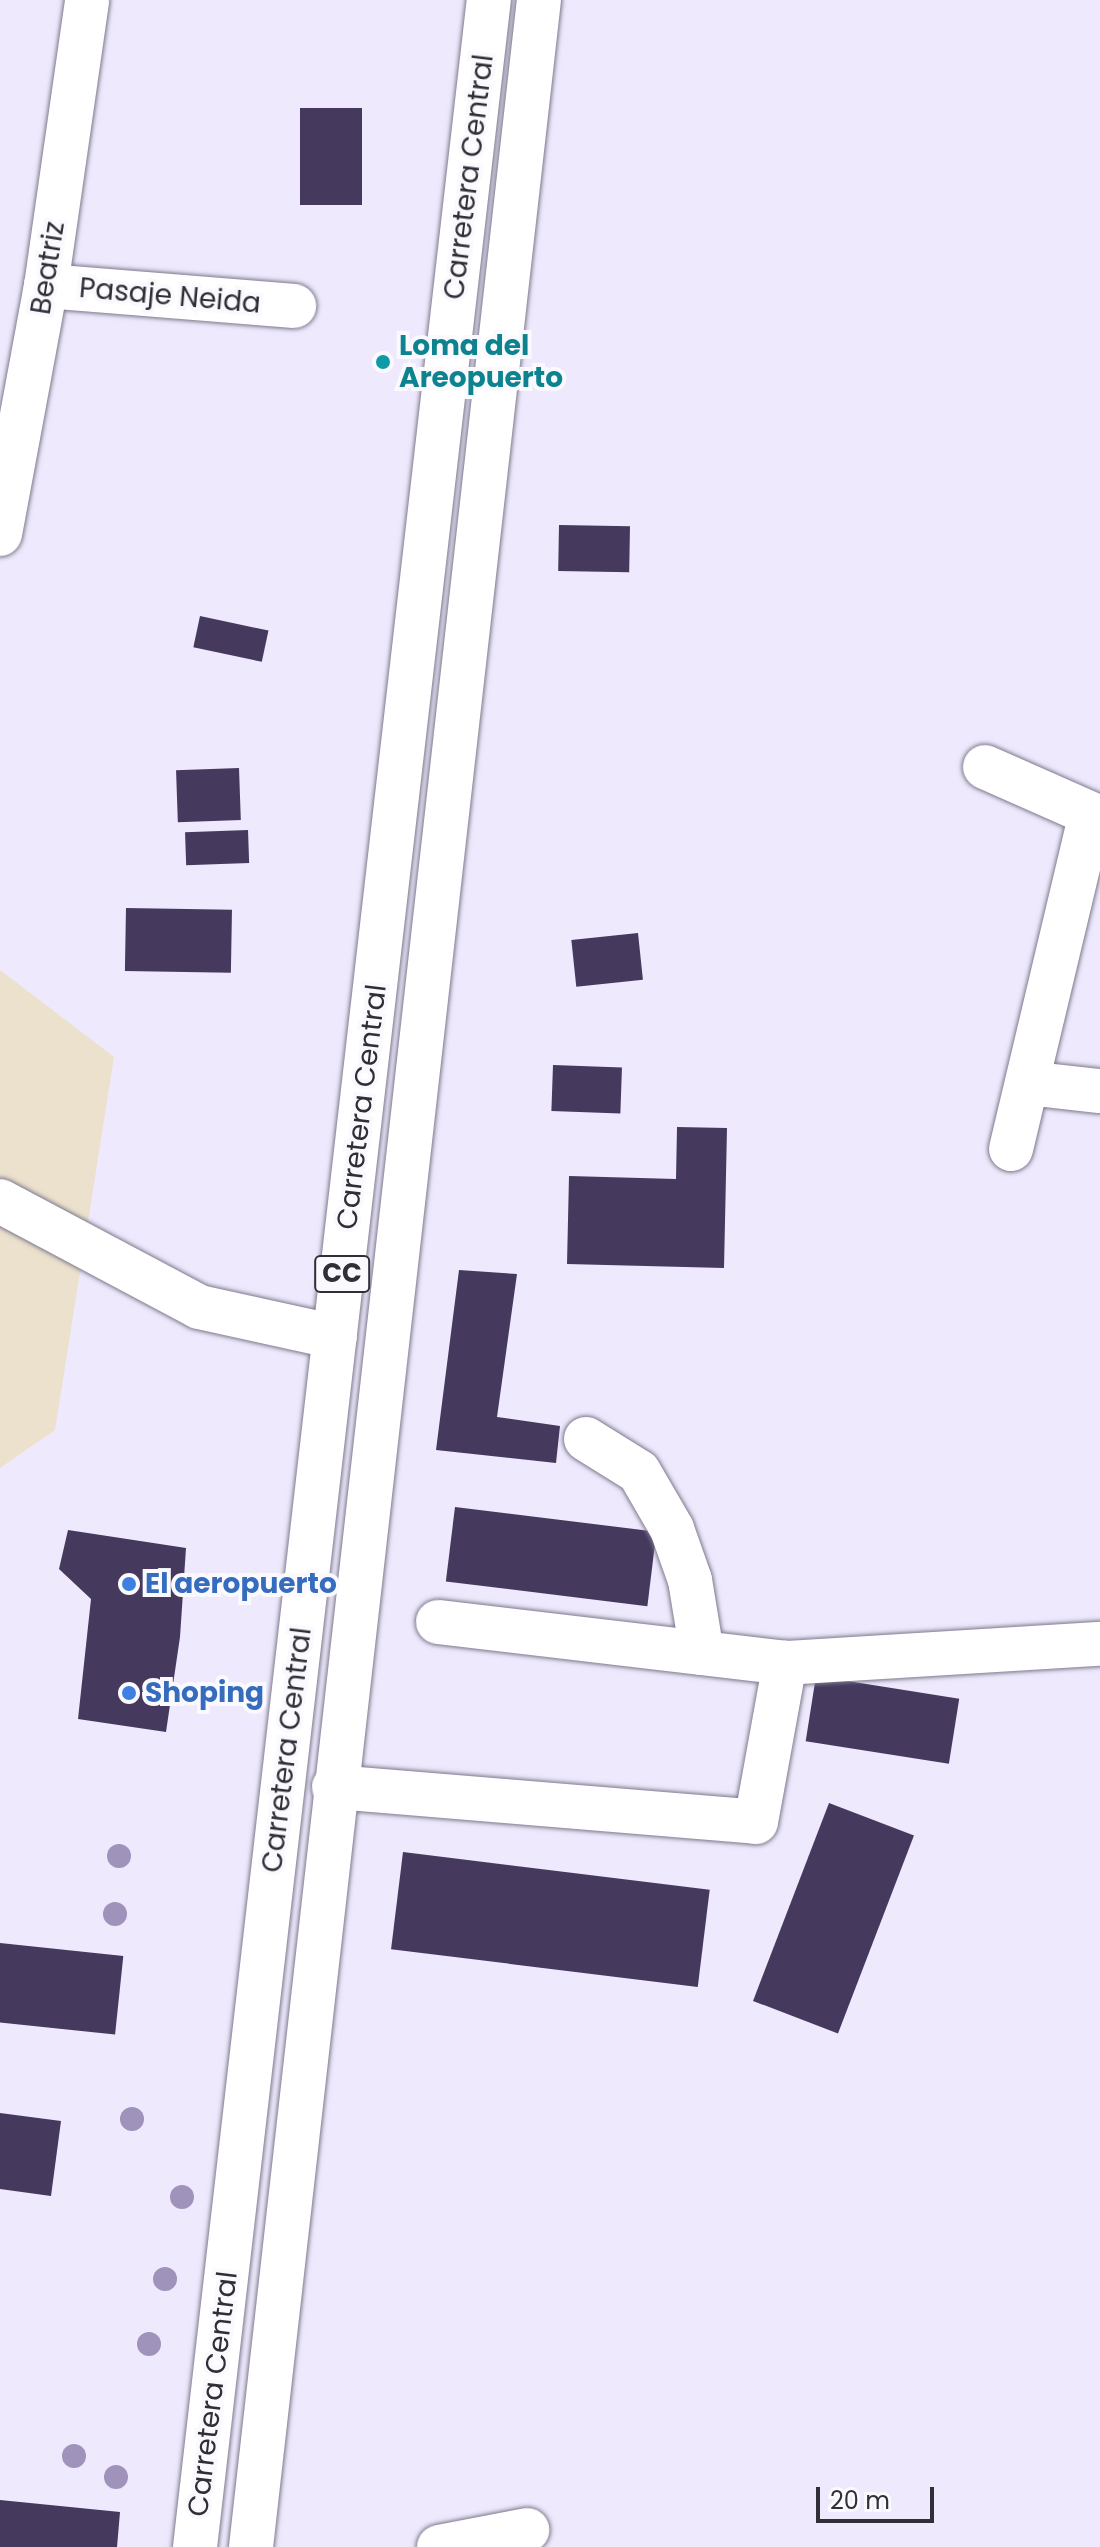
<!DOCTYPE html>
<style>
body{margin:0}
#map{position:relative;width:1100px;height:2547px;overflow:hidden;background:#eee9fc;font-family:Poppins,sans-serif}
div>[style]{position:absolute}
[style*='--x']{left:calc(var(--x)*1px);top:calc(var(--y)*1px);width:calc(var(--w)*1px);rotate:calc(var(--a)*1deg)}
.industrial>*{inset:0;background:#ebe1cc}
.building>*{inset:0;background:#45395e;transform-origin:0 0}
.roads{filter:drop-shadow(0 0 2px #7f798e) drop-shadow(0 0 2px #7f798e)}
.minor>*{height:44px;margin:-22px;padding:0 22px;transform-origin:22px;border-radius:22px;background:#fff}
.major>*{height:44px;margin:-22px;padding:0 22px;transform-origin:22px;border-radius:22px;background:#fff}
.trees>*{width:24px;height:24px;margin:-12px;border-radius:50%;background:#9f92bb}
.dots>*{width:22px;height:22px;translate:-50% -50%;box-sizing:border-box;border:4px solid #faf9fd;border-radius:50%}
span{translate:-50% -50%;white-space:nowrap;text-align:center;line-height:1.15;-webkit-text-stroke:8px #faf9fd;paint-order:stroke}
.shield-label span{padding:2px 6px;background:#faf9fd;border:2px solid;border-radius:6px;-webkit-text-stroke-width:0}
.shield-label{font-size:26px;color:#302e36;font-weight:700}
.street-label{font-size:28px;color:#302e36}
.culture-label{font-size:28px;color:#0d838f;font-weight:700}
.left{translate:0 -50%;text-align:left}
.shop-label{font-size:28px;color:#366cbe;font-weight:700}
.scale{position:absolute;left:816px;top:2487px;width:118px;height:36px;box-sizing:border-box;border:4px solid #302e36;border-top:0;padding-left:10px;font-size:24px;line-height:28px;white-space:nowrap;color:#302e36;-webkit-text-stroke:6px #faf9fd;paint-order:stroke}
</style>
<div id="map">
<div class="industrial">
<i style="clip-path:polygon(0 970px,114px 1057px,55px 1430px,0 1468px)"></i>
</div>
<div class="building">
<i style="left:300px;top:108px;width:62px;height:97px"></i>
<i style="left:559px;top:525px;width:71px;height:46px;rotate:1deg"></i>
<i style="left:200px;top:616px;width:70px;height:32px;rotate:12deg"></i>
<i style="left:239px;top:768px;width:52px;height:63px;rotate:88deg"></i>
<i style="left:248px;top:830px;width:33px;height:63px;rotate:88deg"></i>
<i style="left:126px;top:908px;width:106px;height:63px;rotate:1deg"></i>
<i style="left:638px;top:933px;width:47px;height:67px;rotate:84deg"></i>
<i style="left:553px;top:1065px;width:69px;height:46px;rotate:2deg"></i>
<i style="clip-path:polygon(677px 1127px,727px 1128px,724px 1268px,567px 1264px,569px 1176px,676px 1179px)"></i>
<i style="clip-path:polygon(459px 1270px,517px 1274px,497px 1417px,560px 1426px,556px 1463px,436px 1450px)"></i>
<i style="left:455px;top:1507px;width:203px;height:75px;rotate:7deg"></i>
<i style="clip-path:polygon(68px 1530px,186px 1548px,180px 1637px,166px 1732px,78px 1719px,91px 1599px,59px 1569px)"></i>
<i style="left:816px;top:1676px;width:145px;height:66px;rotate:9deg"></i>
<i style="left:829px;top:1803px;width:91px;height:212px;rotate:21deg"></i>
<i style="left:403px;top:1852px;width:309px;height:98px;rotate:7deg"></i>
<i style="left:0;top:1943px;width:124px;height:79px;rotate:6deg"></i>
<i style="clip-path:polygon(0 2113px,61px 2121px,51px 2196px,0 2189px)"></i>
<i style="clip-path:polygon(0 2500px,120px 2512px,117px 2547px,0 2547px)"></i>
</div>
<div class="roads">
<div class="minor">
<i style="--x:46;--y:286;--w:249;--a:4.6"></i>
<i style="--x:0;--y:534;--w:252;--a:-79.5"></i>
<i style="--x:46;--y:286;--w:289;--a:-81.8"></i>
<i style="--x:985;--y:767;--w:126;--a:23.9"></i>
<i style="--x:1027;--y:1083;--w:73;--a:6.3"></i>
<i style="--x:1011;--y:1149;--w:344;--a:-76.6"></i>
<i style="--x:0;--y:1201;--w:225;--a:28"></i>
<i style="--x:199;--y:1307;--w:139;--a:12.4"></i>
<i style="--x:586;--y:1439;--w:62;--a:31.9"></i>
<i style="--x:639;--y:1472;--w:66;--a:59.9"></i>
<i style="--x:672;--y:1529;--w:54;--a:70.6"></i>
<i style="--x:690;--y:1580;--w:74;--a:80.7"></i>
<i style="--x:438;--y:1622;--w:349;--a:6.7"></i>
<i style="--x:334;--y:1787;--w:423;--a:4.7"></i>
<i style="--x:756;--y:1822;--w:162;--a:-79.7"></i>
<i style="--x:785;--y:1663;--w:316;--a:-3.5"></i>
<i style="--x:439;--y:2547;--w:90;--a:-10.9"></i>
</div>
<div class="major">
<i style="--x:195;--y:2547;--w:2564;--a:-83.42"></i>
<i style="--x:251;--y:2547;--w:2563;--a:-83.55"></i>
</div>
</div>
<div class="trees">
<i style="left:119px;top:1856px"></i>
<i style="left:115px;top:1914px"></i>
<i style="left:132px;top:2119px"></i>
<i style="left:182px;top:2197px"></i>
<i style="left:165px;top:2279px"></i>
<i style="left:149px;top:2344px"></i>
<i style="left:74px;top:2456px"></i>
<i style="left:116px;top:2477px"></i>
</div>
<div class="dots">
<i style="left:383px;top:362px;background:#0f9aa8"></i>
<i style="left:129px;top:1584px;background:#3f7fe0"></i>
<i style="left:129px;top:1693px;background:#3f7fe0"></i>
</div>
<div class="shield-label">
<span style="left:342px;top:1274px">CC</span>
</div>
<div class="street-label">
<span style="left:469px;top:177px;rotate:-83deg">Carretera Central</span>
<span style="left:48px;top:268px;rotate:-81deg">Beatriz</span>
<span style="left:170px;top:296px;rotate:5deg">Pasaje Neida</span>
<span style="left:362px;top:1107px;rotate:-83deg">Carretera Central</span>
<span style="left:287px;top:1750px;rotate:-83deg">Carretera Central</span>
<span style="left:213px;top:2394px;rotate:-83deg">Carretera Central</span>
</div>
<div class="culture-label">
<span class="left" style="left:399px;top:362px">Loma del<br>Areopuerto</span>
</div>
<div class="shop-label">
<span class="left" style="left:145px;top:1584px">El aeropuerto</span>
<span class="left" style="left:145px;top:1693px">Shoping</span>
</div>
<div class="scale">20 m</div>
</div>
